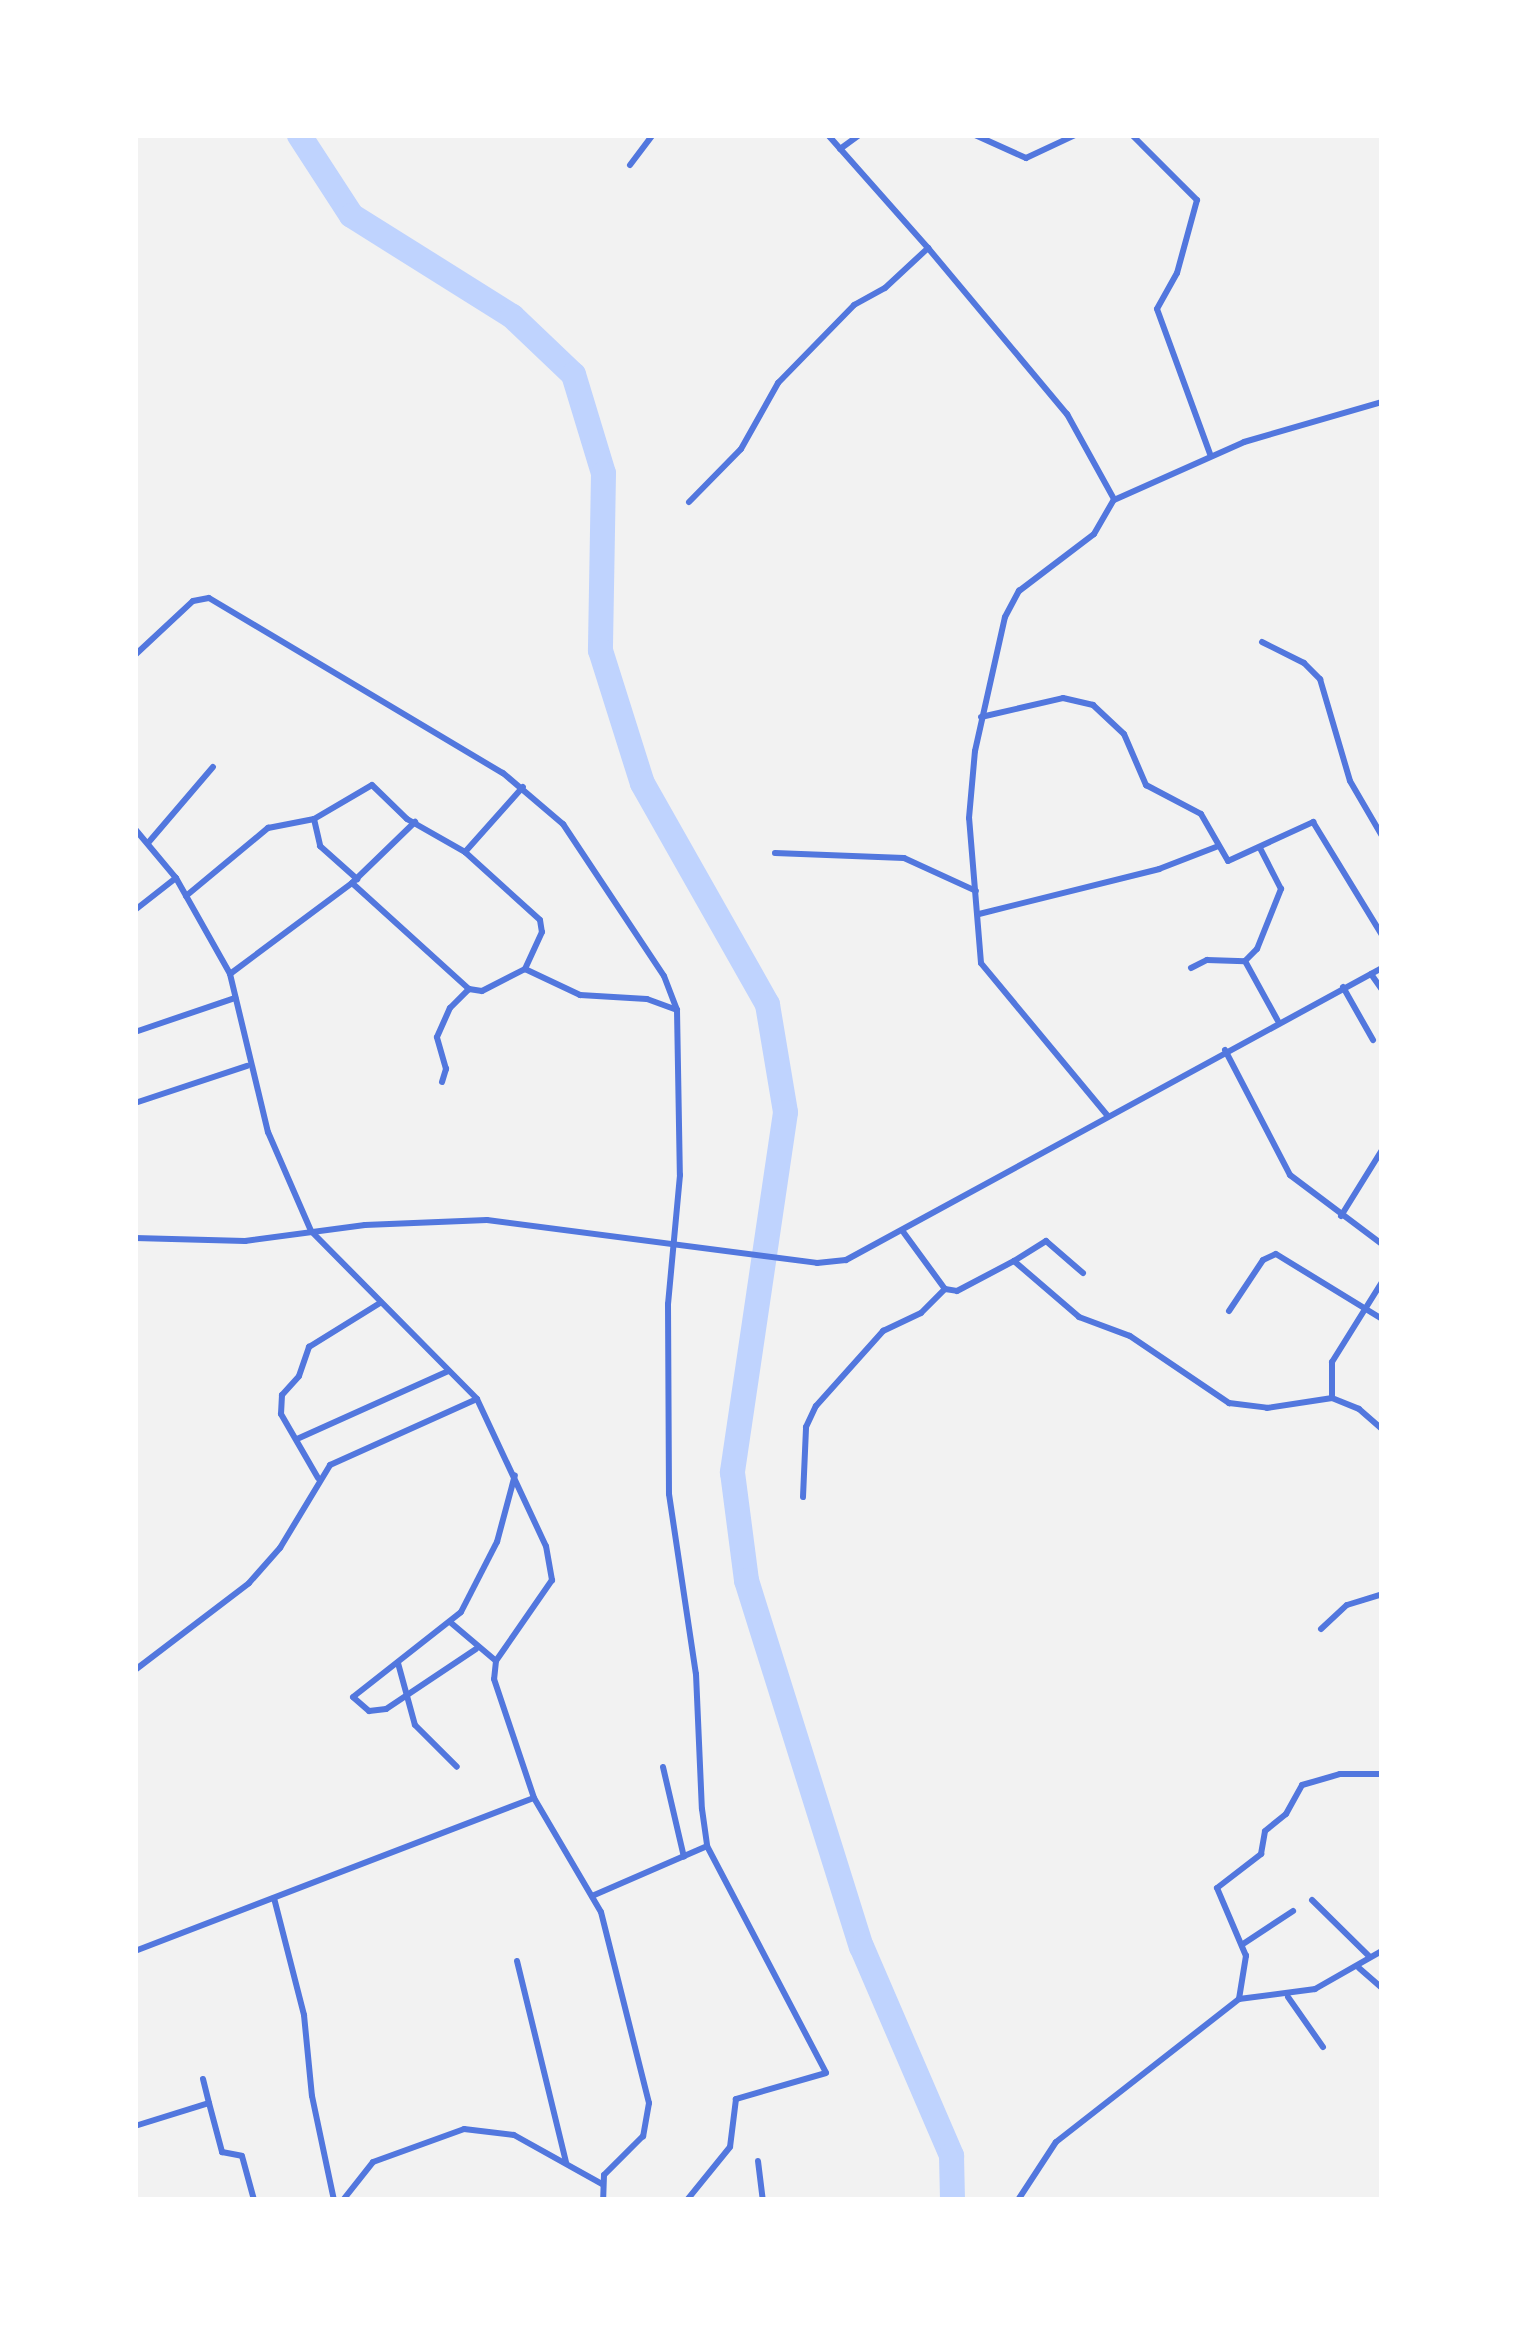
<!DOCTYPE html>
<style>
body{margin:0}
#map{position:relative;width:1517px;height:2335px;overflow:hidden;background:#f2f2f2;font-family:Figtree,sans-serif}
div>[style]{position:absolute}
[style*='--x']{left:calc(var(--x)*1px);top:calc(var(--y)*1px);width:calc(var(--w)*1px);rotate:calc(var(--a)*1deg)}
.river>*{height:25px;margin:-12.5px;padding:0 12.5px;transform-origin:12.5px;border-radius:12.5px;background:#bfd3fe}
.minor>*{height:6px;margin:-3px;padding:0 3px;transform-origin:3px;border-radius:3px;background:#5277de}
span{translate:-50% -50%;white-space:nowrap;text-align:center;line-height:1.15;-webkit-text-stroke:9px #fff;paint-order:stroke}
.frame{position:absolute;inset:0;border:138px solid #fff;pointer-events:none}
</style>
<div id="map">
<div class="river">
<i style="--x:299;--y:135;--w:95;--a:57"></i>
<i style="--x:351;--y:215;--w:190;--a:32.1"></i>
<i style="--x:512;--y:316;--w:84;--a:43.6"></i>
<i style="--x:573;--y:374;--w:103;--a:73.1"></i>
<i style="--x:603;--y:473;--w:177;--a:91"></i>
<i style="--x:600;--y:650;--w:139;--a:72.5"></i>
<i style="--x:642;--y:783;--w:254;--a:60.5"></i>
<i style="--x:767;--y:1004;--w:109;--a:80.5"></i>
<i style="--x:785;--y:1112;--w:364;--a:98.4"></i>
<i style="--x:732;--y:1472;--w:109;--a:82.6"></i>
<i style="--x:746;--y:1580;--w:384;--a:72.6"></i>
<i style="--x:861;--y:1946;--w:228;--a:66.7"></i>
<i style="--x:951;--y:2155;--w:45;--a:88.7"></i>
</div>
<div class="minor">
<i style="--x:828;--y:135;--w:151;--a:48.5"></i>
<i style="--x:975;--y:135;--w:56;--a:24.3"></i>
<i style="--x:1026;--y:158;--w:54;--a:-25.1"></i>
<i style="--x:1132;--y:135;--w:92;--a:45"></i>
<i style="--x:1197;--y:200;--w:76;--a:105.3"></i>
<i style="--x:1177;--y:273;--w:41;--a:119.1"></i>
<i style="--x:1157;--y:309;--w:154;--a:69.9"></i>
<i style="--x:840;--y:149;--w:24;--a:-36"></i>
<i style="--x:630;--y:165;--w:38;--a:-53"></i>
<i style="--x:689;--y:502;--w:74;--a:-45.5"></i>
<i style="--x:741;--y:449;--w:76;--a:-60.7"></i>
<i style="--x:778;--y:383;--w:109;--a:-45.7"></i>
<i style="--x:854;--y:305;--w:35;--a:-29"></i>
<i style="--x:885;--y:288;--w:59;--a:-42.9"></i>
<i style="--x:928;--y:248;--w:217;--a:50.1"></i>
<i style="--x:1067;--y:414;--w:97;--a:61.1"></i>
<i style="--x:1262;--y:642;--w:47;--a:26.6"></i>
<i style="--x:1304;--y:663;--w:23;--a:45"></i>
<i style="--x:1320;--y:679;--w:106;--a:73.6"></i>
<i style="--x:1350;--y:781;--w:64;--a:59.8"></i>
<i style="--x:135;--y:655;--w:79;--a:-43"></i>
<i style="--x:193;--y:601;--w:16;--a:-11"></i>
<i style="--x:209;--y:598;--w:342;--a:30.8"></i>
<i style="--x:503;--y:773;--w:79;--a:40.4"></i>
<i style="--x:563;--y:824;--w:182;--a:56.4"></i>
<i style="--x:664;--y:976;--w:36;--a:69"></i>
<i style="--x:981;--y:717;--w:84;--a:-13"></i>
<i style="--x:1063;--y:698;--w:31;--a:13"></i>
<i style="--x:1093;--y:705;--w:42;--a:43.1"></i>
<i style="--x:1124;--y:734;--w:56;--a:66.7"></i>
<i style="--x:1146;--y:785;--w:62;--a:27.8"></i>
<i style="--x:1201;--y:814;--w:54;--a:60.1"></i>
<i style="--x:1228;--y:861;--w:94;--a:-24.6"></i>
<i style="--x:1313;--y:822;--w:132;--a:58.6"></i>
<i style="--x:314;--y:819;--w:28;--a:77"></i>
<i style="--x:320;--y:846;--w:50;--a:41.7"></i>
<i style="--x:135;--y:829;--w:64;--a:50.1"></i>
<i style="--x:176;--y:878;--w:110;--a:60.6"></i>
<i style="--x:230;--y:974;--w:163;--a:76.5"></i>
<i style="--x:268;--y:1132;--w:108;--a:66.5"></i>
<i style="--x:311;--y:1231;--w:236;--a:45.3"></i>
<i style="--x:477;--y:1399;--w:162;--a:64.9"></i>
<i style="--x:546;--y:1546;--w:35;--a:80"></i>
<i style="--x:552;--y:1580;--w:98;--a:124.7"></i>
<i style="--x:496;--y:1661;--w:18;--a:96"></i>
<i style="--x:494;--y:1679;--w:126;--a:71.4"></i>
<i style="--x:534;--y:1798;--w:132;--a:59.6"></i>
<i style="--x:601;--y:1912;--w:197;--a:75.9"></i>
<i style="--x:649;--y:2103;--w:34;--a:100"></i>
<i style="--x:643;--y:2136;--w:55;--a:135"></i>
<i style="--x:604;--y:2175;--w:25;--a:92"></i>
<i style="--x:148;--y:843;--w:100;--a:-49.5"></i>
<i style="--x:465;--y:852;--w:101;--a:42.2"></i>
<i style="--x:540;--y:920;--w:12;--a:81"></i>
<i style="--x:542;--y:932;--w:41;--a:114.7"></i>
<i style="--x:775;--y:853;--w:129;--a:2.2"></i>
<i style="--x:904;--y:858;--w:79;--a:24.6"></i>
<i style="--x:352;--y:883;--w:88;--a:-44.1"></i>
<i style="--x:186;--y:896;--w:107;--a:-39.7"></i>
<i style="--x:268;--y:828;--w:47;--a:-11.1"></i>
<i style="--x:314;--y:819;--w:67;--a:-30.4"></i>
<i style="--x:372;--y:785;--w:49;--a:44.2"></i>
<i style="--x:407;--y:819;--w:67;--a:29.6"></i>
<i style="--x:465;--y:852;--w:87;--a:-48.3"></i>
<i style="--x:135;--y:910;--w:52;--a:-38"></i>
<i style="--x:979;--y:914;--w:186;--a:-14"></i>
<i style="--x:1159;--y:869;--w:61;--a:-21.1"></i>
<i style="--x:1245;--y:961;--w:68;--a:61.2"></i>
<i style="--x:1191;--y:968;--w:18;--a:-27"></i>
<i style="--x:1207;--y:960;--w:38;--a:2"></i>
<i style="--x:1245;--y:961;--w:17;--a:-45"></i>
<i style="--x:1257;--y:949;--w:65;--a:-68.2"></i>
<i style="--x:1281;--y:889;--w:46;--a:-117.1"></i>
<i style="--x:230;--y:974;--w:152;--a:-36.7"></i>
<i style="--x:352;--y:883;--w:158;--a:42.2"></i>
<i style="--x:469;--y:989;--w:13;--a:9"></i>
<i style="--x:482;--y:991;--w:48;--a:-27.1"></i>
<i style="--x:525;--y:969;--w:61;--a:25.3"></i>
<i style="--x:580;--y:995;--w:67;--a:3.4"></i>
<i style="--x:647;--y:999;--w:32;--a:20"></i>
<i style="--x:677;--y:1010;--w:165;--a:89"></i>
<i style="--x:680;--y:1175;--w:130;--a:95.3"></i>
<i style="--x:668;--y:1304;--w:190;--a:89.7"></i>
<i style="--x:669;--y:1494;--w:182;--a:81.5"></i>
<i style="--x:696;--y:1674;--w:135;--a:87.5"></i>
<i style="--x:702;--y:1809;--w:37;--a:82"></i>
<i style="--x:707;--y:1846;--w:256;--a:62.3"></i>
<i style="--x:826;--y:2073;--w:94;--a:163.9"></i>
<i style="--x:736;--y:2099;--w:48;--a:97.1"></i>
<i style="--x:730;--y:2147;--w:68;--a:129.1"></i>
<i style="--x:1371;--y:974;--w:19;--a:55"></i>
<i style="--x:1343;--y:987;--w:61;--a:60.5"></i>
<i style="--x:135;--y:1032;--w:106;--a:-18.8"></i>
<i style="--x:1225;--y:1050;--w:141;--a:62.5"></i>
<i style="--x:1290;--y:1175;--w:115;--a:36.9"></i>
<i style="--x:442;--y:1082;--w:14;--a:-73"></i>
<i style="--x:446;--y:1069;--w:33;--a:-106"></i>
<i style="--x:437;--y:1037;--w:32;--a:-66"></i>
<i style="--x:450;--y:1008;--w:27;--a:-45"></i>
<i style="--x:135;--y:1103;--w:118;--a:-18.3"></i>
<i style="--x:1107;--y:1115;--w:197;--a:-129.7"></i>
<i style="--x:981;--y:963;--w:145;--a:-94.7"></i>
<i style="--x:969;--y:818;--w:67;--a:-84.9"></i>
<i style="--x:975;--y:751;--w:137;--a:-77.4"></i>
<i style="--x:1005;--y:617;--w:30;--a:-62"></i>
<i style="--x:1019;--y:591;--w:94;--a:-37.2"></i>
<i style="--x:1094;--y:534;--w:39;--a:-60"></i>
<i style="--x:1114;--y:500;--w:142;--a:-24"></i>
<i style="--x:1244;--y:442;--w:144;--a:-16.2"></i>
<i style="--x:1341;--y:1216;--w:78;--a:-58.2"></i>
<i style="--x:904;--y:1233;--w:69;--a:53.8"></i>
<i style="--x:945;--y:1289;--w:12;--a:9"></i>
<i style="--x:957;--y:1291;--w:64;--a:-27.8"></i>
<i style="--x:1014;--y:1261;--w:86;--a:40.7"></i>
<i style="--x:1079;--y:1317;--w:54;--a:20.4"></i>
<i style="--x:1130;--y:1336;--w:120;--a:34.1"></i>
<i style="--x:1229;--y:1403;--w:38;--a:7"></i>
<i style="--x:1267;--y:1408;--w:66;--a:-8.7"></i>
<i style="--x:1332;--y:1398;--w:29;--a:22"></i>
<i style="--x:1359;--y:1409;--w:30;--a:41"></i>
<i style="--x:135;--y:1238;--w:110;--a:1.6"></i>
<i style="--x:245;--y:1241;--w:121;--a:-7.6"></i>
<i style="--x:365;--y:1225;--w:122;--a:-2.3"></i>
<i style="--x:487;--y:1220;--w:333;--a:7.4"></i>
<i style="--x:817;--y:1263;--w:29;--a:-6"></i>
<i style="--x:846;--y:1260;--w:610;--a:-28.58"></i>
<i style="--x:1014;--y:1261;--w:38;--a:-32"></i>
<i style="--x:1046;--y:1241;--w:49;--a:40.9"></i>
<i style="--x:1229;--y:1311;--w:61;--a:-56.3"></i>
<i style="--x:1263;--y:1260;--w:14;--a:-25"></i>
<i style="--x:1276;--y:1254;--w:124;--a:31.5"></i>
<i style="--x:1332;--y:1398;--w:36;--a:-90"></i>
<i style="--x:1332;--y:1362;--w:94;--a:-58"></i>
<i style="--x:297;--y:1439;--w:166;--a:-24.2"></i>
<i style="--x:318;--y:1478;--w:74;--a:-120"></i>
<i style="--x:281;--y:1414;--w:19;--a:-87"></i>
<i style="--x:282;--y:1395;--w:25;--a:-48"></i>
<i style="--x:299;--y:1376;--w:31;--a:-71"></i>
<i style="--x:309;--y:1347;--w:84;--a:-31.8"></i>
<i style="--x:803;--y:1497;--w:70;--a:-87.5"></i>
<i style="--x:806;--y:1427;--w:23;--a:-65"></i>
<i style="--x:816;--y:1406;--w:101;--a:-48.2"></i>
<i style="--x:883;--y:1331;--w:42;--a:-25.3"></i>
<i style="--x:921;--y:1313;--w:34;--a:-45"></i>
<i style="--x:450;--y:1622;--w:60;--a:40.3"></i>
<i style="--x:1321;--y:1629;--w:35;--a:-43"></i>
<i style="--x:1347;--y:1605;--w:37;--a:-17"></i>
<i style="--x:476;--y:1649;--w:108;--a:146.3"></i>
<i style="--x:386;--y:1709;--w:17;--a:173"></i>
<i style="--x:369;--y:1711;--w:21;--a:-139"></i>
<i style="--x:353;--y:1697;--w:137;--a:-38.2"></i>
<i style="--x:461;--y:1612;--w:79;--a:-62.8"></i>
<i style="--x:497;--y:1542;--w:69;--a:-75"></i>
<i style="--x:398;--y:1663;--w:64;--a:74.7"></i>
<i style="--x:415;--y:1725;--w:59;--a:45"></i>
<i style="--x:135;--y:1670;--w:143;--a:-37.3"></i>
<i style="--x:249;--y:1583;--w:47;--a:-48.5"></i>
<i style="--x:280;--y:1548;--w:97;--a:-58.9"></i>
<i style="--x:330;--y:1465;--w:161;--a:-24.2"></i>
<i style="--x:663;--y:1767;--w:92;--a:76.9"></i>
<i style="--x:592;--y:1896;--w:125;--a:-23.5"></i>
<i style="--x:274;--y:1898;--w:121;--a:75.6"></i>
<i style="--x:304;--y:2015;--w:81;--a:84.4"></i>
<i style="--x:312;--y:2096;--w:106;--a:78.1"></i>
<i style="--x:1312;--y:1900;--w:81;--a:44.5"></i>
<i style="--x:1243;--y:1944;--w:60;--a:-33.4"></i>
<i style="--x:135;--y:1951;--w:427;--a:-21"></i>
<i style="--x:517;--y:1961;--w:207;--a:76.3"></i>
<i style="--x:1359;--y:1968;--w:30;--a:41"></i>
<i style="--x:1288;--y:1997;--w:61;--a:55"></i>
<i style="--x:1239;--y:1999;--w:44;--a:-80.8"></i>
<i style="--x:1246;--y:1956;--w:74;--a:-113.1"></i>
<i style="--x:1217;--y:1888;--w:56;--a:-37.7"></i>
<i style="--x:1261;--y:1854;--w:23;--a:-80"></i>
<i style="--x:1265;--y:1831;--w:27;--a:-39"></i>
<i style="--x:1286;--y:1814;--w:33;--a:-61"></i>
<i style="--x:1302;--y:1785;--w:40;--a:-16"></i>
<i style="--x:1340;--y:1774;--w:42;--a:0"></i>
<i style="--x:203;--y:2079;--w:25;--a:76"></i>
<i style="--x:135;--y:2126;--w:77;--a:-17.3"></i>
<i style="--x:209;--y:2103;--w:51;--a:75.1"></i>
<i style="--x:222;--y:2152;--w:20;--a:11"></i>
<i style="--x:242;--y:2156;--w:46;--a:74.7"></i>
<i style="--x:758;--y:2161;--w:39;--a:83"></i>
<i style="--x:343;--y:2200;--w:48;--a:-51.7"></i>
<i style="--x:373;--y:2162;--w:97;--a:-19.9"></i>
<i style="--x:464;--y:2129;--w:50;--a:6.8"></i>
<i style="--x:514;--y:2135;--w:101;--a:29.1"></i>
<i style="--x:1018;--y:2200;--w:69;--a:-56.8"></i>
<i style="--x:1056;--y:2142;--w:232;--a:-38"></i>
<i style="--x:1239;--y:1999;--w:77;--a:-7.5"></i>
<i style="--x:1315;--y:1989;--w:77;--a:-29.6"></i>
<i style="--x:1167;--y:2200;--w:4;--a:0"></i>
</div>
<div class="frame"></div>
</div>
